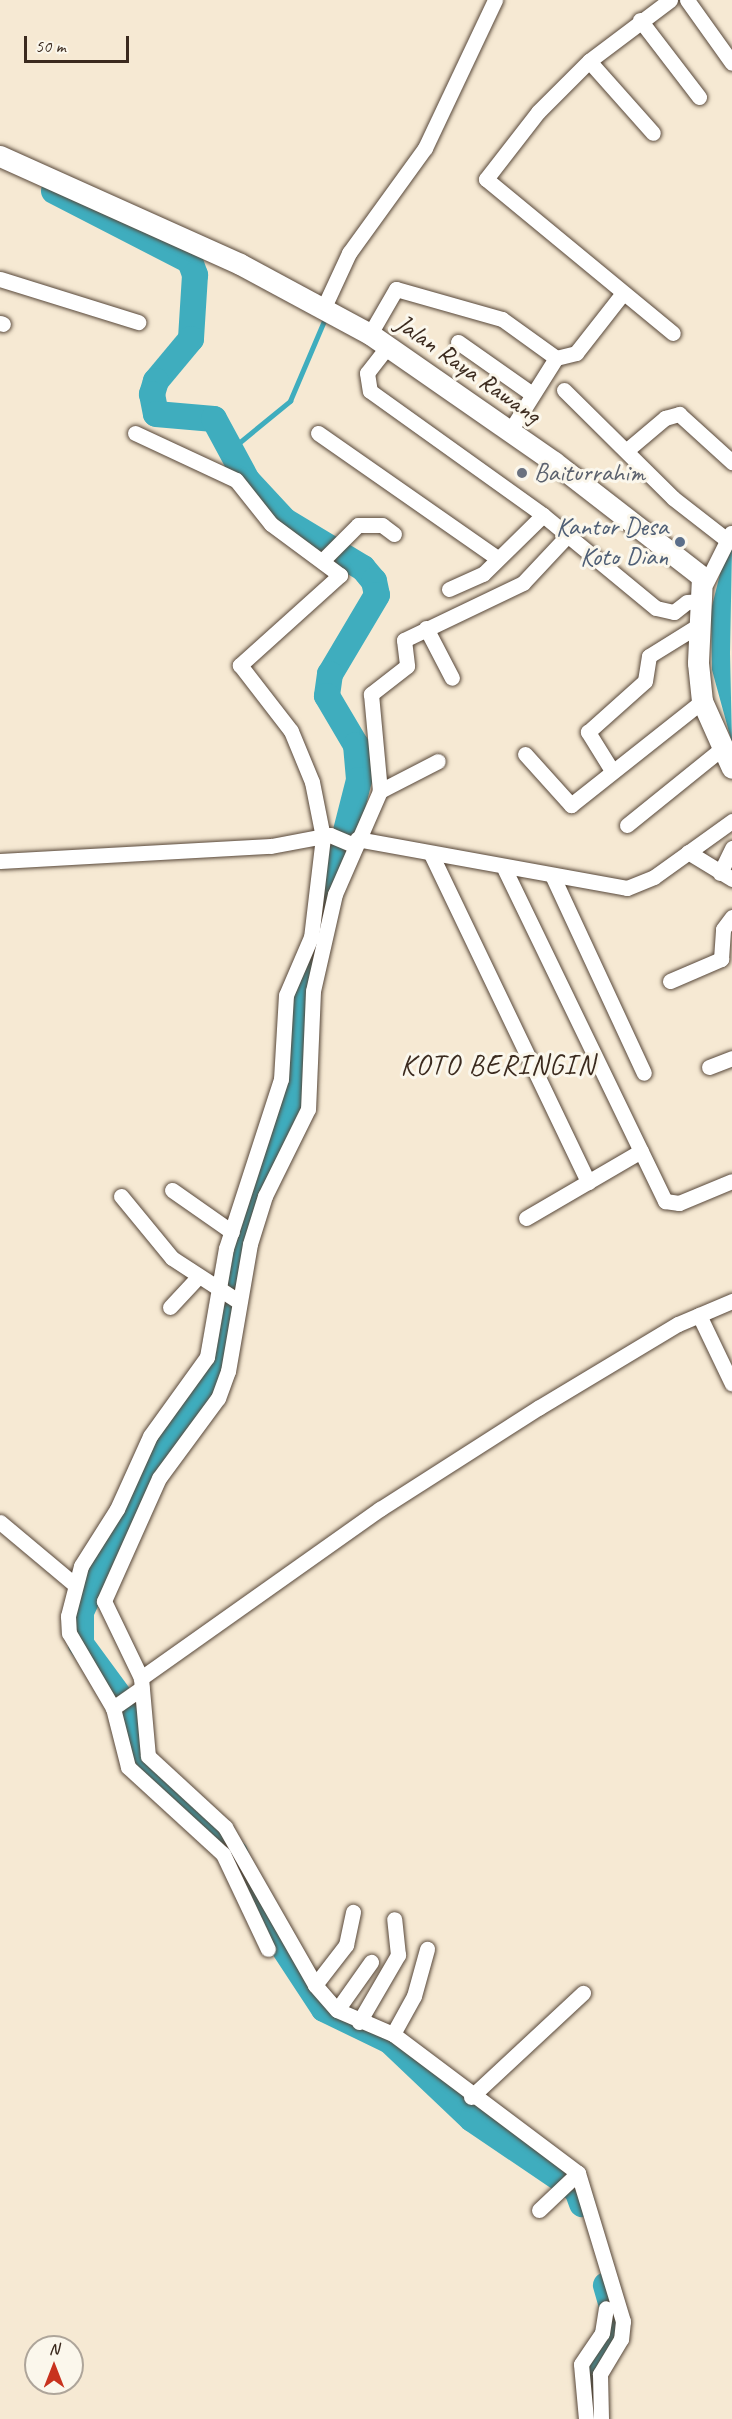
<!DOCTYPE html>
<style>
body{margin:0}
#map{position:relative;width:732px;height:2419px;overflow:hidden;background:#f6e9d3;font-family:Caveat,sans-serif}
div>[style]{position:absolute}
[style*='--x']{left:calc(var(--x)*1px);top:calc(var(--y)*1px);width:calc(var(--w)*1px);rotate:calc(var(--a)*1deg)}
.water>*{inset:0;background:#3fadbe}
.stream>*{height:4.5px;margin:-2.25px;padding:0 2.25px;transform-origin:2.25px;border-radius:2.25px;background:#3fadbe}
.river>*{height:26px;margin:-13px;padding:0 13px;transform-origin:13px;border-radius:13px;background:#3fadbe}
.roads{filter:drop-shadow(0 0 2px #574739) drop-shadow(0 0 2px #574739)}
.street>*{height:15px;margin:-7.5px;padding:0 7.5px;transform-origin:7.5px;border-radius:7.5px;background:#fff}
.secondary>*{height:21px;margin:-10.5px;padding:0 10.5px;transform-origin:10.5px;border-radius:10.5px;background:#fff}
.dots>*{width:16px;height:16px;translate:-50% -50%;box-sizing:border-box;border:3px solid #fbf7ec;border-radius:50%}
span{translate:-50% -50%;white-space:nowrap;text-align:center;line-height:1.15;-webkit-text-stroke:6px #fbf7ec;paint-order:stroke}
.street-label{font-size:26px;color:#3b2a1e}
.worship-label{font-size:26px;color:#5b616d}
.left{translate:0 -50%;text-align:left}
.service-label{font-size:26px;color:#4e5e75}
.right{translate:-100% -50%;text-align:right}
.quarter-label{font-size:28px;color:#3b2a1e;letter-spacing:1.5px}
.north{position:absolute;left:24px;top:2335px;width:60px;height:60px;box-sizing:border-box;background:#fbf7ec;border:2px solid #aea59a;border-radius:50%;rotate:0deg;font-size:16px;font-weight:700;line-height:24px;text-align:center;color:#3b2a1e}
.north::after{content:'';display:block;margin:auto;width:21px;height:27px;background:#c8321e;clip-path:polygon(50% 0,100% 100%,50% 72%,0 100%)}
.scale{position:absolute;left:24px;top:36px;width:105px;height:27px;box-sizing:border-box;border:3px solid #3b2a1e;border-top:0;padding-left:8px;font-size:18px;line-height:21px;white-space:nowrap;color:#3b2a1e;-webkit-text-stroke:4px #fbf7ec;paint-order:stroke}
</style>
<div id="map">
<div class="water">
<i style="clip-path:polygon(732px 548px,730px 653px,732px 743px,712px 670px,711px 610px,723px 562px)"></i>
</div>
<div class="stream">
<i style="--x:229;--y:451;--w:79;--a:-39.3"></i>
<i style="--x:290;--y:401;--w:92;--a:-67"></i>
</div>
<div class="river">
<i style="--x:54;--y:191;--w:153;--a:27.2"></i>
<i style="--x:190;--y:261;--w:15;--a:70"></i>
<i style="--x:195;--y:275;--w:64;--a:93.6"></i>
<i style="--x:191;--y:339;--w:55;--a:129.8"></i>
<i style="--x:156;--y:381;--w:14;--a:107"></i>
<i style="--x:152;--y:394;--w:20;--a:79"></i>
<i style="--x:156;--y:414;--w:58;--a:4.9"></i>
<i style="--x:214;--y:419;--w:69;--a:61.6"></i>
<i style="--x:247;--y:480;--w:56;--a:47.2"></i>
<i style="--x:285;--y:521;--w:91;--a:31.1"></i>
<i style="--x:363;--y:568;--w:17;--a:50"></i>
<i style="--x:374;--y:581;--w:14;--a:78"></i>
<i style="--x:377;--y:595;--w:92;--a:120.7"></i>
<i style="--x:330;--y:674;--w:22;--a:98"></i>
<i style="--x:327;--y:696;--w:57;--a:59.4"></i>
<i style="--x:356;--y:745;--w:35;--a:85"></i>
<i style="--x:359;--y:780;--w:150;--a:104.3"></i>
<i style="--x:322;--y:925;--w:84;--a:109.5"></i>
<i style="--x:294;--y:1004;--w:115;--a:92"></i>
<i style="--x:290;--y:1119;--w:89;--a:116"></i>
<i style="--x:251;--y:1199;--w:197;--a:102.9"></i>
<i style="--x:207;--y:1391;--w:80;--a:129.9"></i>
<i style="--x:156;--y:1452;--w:177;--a:115.1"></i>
<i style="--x:81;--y:1612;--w:32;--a:90"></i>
<i style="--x:81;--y:1644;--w:84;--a:53.7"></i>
<i style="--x:131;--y:1712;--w:50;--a:79.6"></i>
<i style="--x:140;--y:1761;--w:132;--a:44.1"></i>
<i style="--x:235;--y:1853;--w:51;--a:69.4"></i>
<i style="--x:253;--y:1901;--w:129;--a:56.7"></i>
<i style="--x:324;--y:2009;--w:73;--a:25.9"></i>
<i style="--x:390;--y:2041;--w:113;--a:43.6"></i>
<i style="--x:472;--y:2119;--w:127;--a:34.1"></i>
<i style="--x:577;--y:2190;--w:15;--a:70"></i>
<i style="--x:593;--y:2419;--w:44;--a:-93.9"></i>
<i style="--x:590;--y:2375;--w:63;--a:-66.7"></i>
<i style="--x:615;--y:2317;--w:33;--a:-106"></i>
</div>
<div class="roads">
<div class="street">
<i style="--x:670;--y:0;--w:101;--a:143"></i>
<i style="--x:589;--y:61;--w:72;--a:135"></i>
<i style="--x:538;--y:112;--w:85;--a:127.8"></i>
<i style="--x:486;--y:179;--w:242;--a:39.5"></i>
<i style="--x:687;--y:0;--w:77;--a:54.5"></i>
<i style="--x:640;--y:20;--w:97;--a:52.5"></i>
<i style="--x:589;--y:61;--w:96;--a:48.4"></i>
<i style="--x:0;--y:279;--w:145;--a:17.3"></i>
<i style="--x:324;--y:307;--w:60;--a:-65.2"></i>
<i style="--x:349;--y:253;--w:130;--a:-54.1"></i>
<i style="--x:425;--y:148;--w:164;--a:-64.7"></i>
<i style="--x:0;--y:323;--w:3;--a:18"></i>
<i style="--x:370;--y:334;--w:52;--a:-60"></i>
<i style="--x:396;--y:289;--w:110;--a:15.8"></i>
<i style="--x:502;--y:319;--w:67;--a:35.8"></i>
<i style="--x:458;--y:342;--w:90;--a:35.1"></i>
<i style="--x:388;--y:346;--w:34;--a:128"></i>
<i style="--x:367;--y:373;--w:18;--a:81"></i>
<i style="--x:370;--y:391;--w:213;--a:35.6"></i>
<i style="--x:543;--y:515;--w:146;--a:39.5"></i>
<i style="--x:656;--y:608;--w:18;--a:13"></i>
<i style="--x:674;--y:612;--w:16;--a:-38"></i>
<i style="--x:687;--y:602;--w:15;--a:-4"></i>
<i style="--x:564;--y:390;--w:153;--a:44.7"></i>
<i style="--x:673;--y:498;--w:68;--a:37.9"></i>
<i style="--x:510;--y:431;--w:86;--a:-57.8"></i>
<i style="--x:556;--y:358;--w:21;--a:-14"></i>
<i style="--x:576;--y:353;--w:76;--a:-51.9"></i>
<i style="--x:135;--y:433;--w:111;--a:25"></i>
<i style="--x:236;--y:480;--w:56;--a:51.5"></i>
<i style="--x:271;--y:524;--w:86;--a:36.5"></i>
<i style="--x:340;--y:575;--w:135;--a:138"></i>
<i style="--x:240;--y:665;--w:83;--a:52.3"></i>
<i style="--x:291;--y:731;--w:55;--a:67.6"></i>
<i style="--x:312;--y:782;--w:56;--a:78.7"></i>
<i style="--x:323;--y:837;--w:101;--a:96.8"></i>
<i style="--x:311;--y:937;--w:63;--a:113.3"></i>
<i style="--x:286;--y:995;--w:84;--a:93.4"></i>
<i style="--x:281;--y:1079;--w:178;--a:108"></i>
<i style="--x:226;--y:1248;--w:111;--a:99.9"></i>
<i style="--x:207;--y:1357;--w:97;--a:125.8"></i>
<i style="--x:150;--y:1436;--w:80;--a:114.3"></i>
<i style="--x:117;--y:1509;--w:67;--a:122.3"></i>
<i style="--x:81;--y:1566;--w:52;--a:104.6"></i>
<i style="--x:68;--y:1616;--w:17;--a:87"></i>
<i style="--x:69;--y:1633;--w:87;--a:59.6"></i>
<i style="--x:113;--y:1708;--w:61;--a:75.7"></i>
<i style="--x:128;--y:1767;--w:129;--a:42.5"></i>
<i style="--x:223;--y:1854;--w:105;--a:64.7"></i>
<i style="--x:318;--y:433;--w:218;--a:34.9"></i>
<i style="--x:627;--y:450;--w:50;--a:-40.1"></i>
<i style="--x:665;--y:418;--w:15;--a:-16"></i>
<i style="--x:679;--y:414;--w:72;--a:42.2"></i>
<i style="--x:567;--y:536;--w:64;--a:133.1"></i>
<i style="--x:523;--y:583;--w:132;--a:154.4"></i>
<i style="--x:404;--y:640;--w:26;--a:83"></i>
<i style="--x:407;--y:666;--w:46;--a:142.1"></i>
<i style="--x:371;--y:694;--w:97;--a:84.7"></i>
<i style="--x:380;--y:791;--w:112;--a:113.6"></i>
<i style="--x:335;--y:894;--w:99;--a:102.8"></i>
<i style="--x:313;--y:991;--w:118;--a:92.4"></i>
<i style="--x:308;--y:1109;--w:97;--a:116.3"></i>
<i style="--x:265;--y:1196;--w:50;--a:107.4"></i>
<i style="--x:250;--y:1244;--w:129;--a:99.8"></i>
<i style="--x:228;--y:1371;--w:29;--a:110"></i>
<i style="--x:218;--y:1398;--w:99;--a:126.4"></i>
<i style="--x:159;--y:1478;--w:135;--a:114.1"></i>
<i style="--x:104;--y:1601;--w:85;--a:64.3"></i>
<i style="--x:141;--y:1678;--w:78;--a:84.9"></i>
<i style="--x:148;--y:1756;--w:105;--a:42.7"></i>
<i style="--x:225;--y:1827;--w:182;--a:60.3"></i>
<i style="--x:315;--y:1985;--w:33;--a:49"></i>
<i style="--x:337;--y:2010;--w:61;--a:23.2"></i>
<i style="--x:393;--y:2034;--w:231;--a:36.9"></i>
<i style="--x:578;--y:2173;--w:155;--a:73.1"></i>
<i style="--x:623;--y:2321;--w:18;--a:96"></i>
<i style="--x:621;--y:2339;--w:41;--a:121"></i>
<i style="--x:600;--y:2374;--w:45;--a:88.7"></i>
<i style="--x:324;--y:559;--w:48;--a:-45"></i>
<i style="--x:358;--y:525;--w:24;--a:0"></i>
<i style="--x:382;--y:525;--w:15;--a:37"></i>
<i style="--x:706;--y:583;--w:56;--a:-63.4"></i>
<i style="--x:449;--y:589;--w:37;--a:-24"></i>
<i style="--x:483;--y:574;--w:84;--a:-44.5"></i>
<i style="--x:426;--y:628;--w:56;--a:62.5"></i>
<i style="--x:525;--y:754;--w:69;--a:48"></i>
<i style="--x:571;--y:805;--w:167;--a:-38.4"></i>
<i style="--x:611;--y:769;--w:44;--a:-121.9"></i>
<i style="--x:588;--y:732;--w:76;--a:-41.8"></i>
<i style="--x:645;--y:681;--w:25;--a:-81"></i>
<i style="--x:649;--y:656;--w:59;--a:-31.8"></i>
<i style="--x:380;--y:791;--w:65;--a:-27.3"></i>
<i style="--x:627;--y:825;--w:119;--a:-38.9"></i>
<i style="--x:357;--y:839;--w:274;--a:10.3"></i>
<i style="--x:627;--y:888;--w:29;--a:-22"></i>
<i style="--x:654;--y:877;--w:96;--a:-35.7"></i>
<i style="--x:688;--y:852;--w:52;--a:31.5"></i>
<i style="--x:431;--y:854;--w:364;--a:64.4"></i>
<i style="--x:0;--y:861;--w:271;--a:-3.2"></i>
<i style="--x:271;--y:846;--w:60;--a:-10.6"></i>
<i style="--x:330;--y:835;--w:25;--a:23"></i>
<i style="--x:505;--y:870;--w:368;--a:64.2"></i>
<i style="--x:665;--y:1201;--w:14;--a:8"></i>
<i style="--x:679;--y:1203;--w:57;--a:-22.5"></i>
<i style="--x:720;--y:873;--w:28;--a:-64"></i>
<i style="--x:552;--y:875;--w:218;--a:65.1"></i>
<i style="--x:670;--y:981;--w:56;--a:-23.3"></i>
<i style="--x:721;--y:959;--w:30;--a:-86"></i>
<i style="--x:723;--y:929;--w:15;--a:-53"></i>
<i style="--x:709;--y:1067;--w:25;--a:-21"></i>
<i style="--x:172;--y:1190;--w:73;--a:35"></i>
<i style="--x:121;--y:1196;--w:80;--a:50.6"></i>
<i style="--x:172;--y:1258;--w:79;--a:33.1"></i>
<i style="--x:526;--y:1218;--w:133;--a:-30.2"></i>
<i style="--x:170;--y:1307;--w:40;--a:-47"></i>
<i style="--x:699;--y:1315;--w:76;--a:64.4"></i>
<i style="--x:0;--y:1522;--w:98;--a:40"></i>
<i style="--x:141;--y:1678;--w:293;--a:-35.3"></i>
<i style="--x:380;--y:1509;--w:188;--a:-32.6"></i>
<i style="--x:538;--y:1408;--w:163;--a:-31"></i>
<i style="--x:678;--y:1324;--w:59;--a:-23.1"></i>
<i style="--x:113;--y:1708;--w:35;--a:-35"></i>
<i style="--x:315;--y:1985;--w:51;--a:-52.2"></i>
<i style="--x:346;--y:1945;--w:34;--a:-78"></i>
<i style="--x:337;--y:2010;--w:59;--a:-54.7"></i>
<i style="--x:359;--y:2022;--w:78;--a:-59.8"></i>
<i style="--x:398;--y:1955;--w:36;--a:-96"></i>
<i style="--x:393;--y:2034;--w:43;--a:-61.1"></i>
<i style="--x:414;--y:1996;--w:49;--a:-74.5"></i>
<i style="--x:471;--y:2097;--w:153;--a:-42.9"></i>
<i style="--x:539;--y:2210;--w:54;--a:-43.5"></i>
<i style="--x:586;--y:2419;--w:55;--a:-95.2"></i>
<i style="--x:581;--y:2364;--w:37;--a:-56"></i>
<i style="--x:602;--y:2333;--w:25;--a:-81"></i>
</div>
<div class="secondary">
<i style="--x:0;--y:156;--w:263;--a:24.2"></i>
<i style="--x:240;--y:264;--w:148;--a:28.3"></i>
<i style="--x:370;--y:334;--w:224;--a:34.8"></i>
<i style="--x:554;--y:462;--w:187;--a:37.8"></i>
<i style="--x:702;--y:577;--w:86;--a:92.7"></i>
<i style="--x:698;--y:663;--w:38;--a:84"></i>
<i style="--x:702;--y:701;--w:73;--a:65.9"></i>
</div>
</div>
<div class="dots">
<i style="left:522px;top:473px;background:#6b7280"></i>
<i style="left:680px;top:542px;background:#5c6f8a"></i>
</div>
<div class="street-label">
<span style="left:468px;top:369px;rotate:35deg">Jalan Raya Rawang</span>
</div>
<div class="worship-label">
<span class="left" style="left:534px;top:473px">Baiturrahim</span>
</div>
<div class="service-label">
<span class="right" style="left:668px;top:542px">Kantor Desa<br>Koto Dian</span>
</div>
<div class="quarter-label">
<span style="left:498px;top:1065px">KOTO BERINGIN</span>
</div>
<div class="north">N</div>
<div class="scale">50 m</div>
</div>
